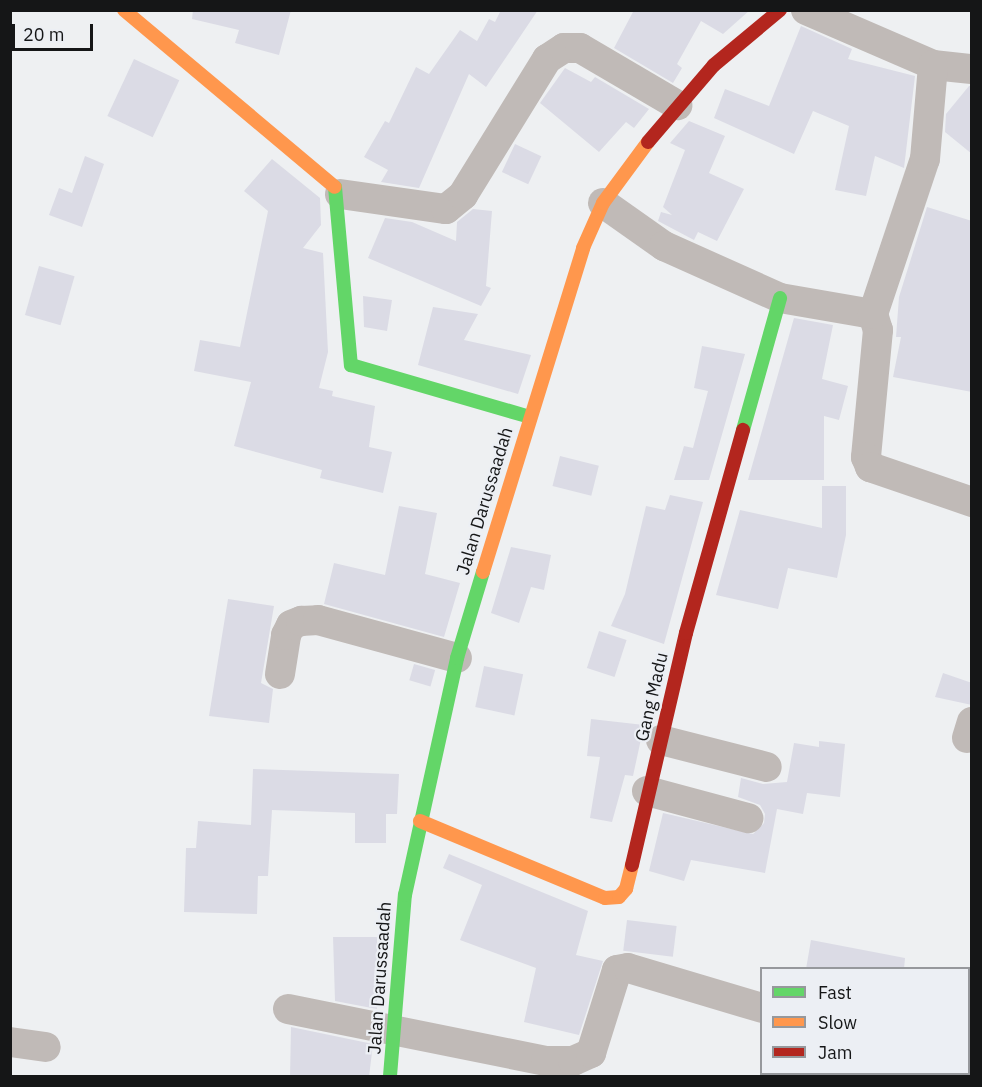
<!DOCTYPE html>
<style>
body{margin:0}
#map{position:relative;width:982px;height:1087px;overflow:hidden;background:#eef0f2;font-family:"IBM Plex Sans",sans-serif}
div>[style]{position:absolute}
[style*='--x']{left:calc(var(--x)*1px);top:calc(var(--y)*1px);width:calc(var(--w)*1px);rotate:calc(var(--a)*1deg)}
.building>*{inset:0;background:#dbdbe5;transform-origin:0 0}
.street>*{height:30px;margin:-15px;padding:0 15px;transform-origin:15px;border-radius:15px;background:#c0bab7}
.fast>*{height:14px;margin:-7px;padding:0 7px;transform-origin:7px;border-radius:7px;background:#63d668}
.slow>*{height:14px;margin:-7px;padding:0 7px;transform-origin:7px;border-radius:7px;background:#ff974d}
.jam>*{height:14px;margin:-7px;padding:0 7px;transform-origin:7px;border-radius:7px;background:#b3261e}
span{translate:-50% -50%;white-space:nowrap;text-align:center;line-height:1.15;-webkit-text-stroke:4.5px #eceff4;paint-order:stroke}
.street-label{font-size:18px;color:#151617}
.frame{position:absolute;inset:0;border:12px solid #151617;pointer-events:none}
.legend{position:absolute;left:760px;top:967px;width:210px;height:108px;box-sizing:border-box;background:#eceff4;border:2px solid #96989c;margin:0;padding:8px 10px;list-style:none;font-size:18px;color:#151617}
.legend li{display:flex;align-items:center;gap:12px;height:30px}
.legend b{width:30px;border:2px solid #96989c}
.scale{position:absolute;left:12px;top:24px;width:81px;height:27px;box-sizing:border-box;border:3px solid #151617;border-top:0;padding-left:8px;font-size:18px;line-height:21px;white-space:nowrap;color:#151617;-webkit-text-stroke:4px #eceff4;paint-order:stroke}
</style>
<div id="map">
<div class="building">
<i style="clip-path:polygon(193px 10px,291px 10px,279px 55px,235px 43px,239px 30px,192px 19px)"></i>
<i style="clip-path:polygon(501px 10px,538px 10px,486px 87px,469px 74px,419px 188px,381px 182px,388px 170px,364px 157px,385px 121px,389px 123px,416px 67px,429px 74px,460px 30px,477px 41px,489px 19px,495px 22px)"></i>
<i style="clip-path:polygon(634px 10px,750px 10px,723px 34px,701px 21px,677px 64px,682px 68px,673px 83px,614px 48px)"></i>
<i style="clip-path:polygon(801px 26px,852px 49px,848px 59px,915px 76px,904px 168px,875px 156px,866px 196px,835px 190px,849px 126px,813px 111px,794px 154px,714px 118px,725px 89px,769px 106px)"></i>
<i style="left:134px;top:59px;width:50px;height:63px;rotate:25deg"></i>
<i style="clip-path:polygon(565px 68px,591px 82px,595px 77px,649px 109px,634px 128px,626px 122px,599px 152px,540px 103px)"></i>
<i style="clip-path:polygon(969px 86px,972px 86px,972px 154px,945px 132px,946px 114px)"></i>
<i style="clip-path:polygon(689px 121px,725px 136px,709px 173px,744px 189px,717px 241px,698px 232px,694px 240px,658px 221px,661px 212px,672px 215px,663px 207px,685px 150px,670px 143px)"></i>
<i style="left:515px;top:144px;width:29px;height:31px;rotate:25deg"></i>
<i style="clip-path:polygon(85px 156px,104px 164px,82px 227px,49px 215px,59px 188px,72px 193px)"></i>
<i style="clip-path:polygon(272px 159px,320px 198px,321px 225px,303px 248px,323px 253px,328px 352px,319px 388px,333px 391px,332px 396px,375px 406px,369px 447px,392px 452px,383px 493px,320px 478px,322px 470px,234px 446px,251px 382px,194px 371px,200px 340px,240px 347px,268px 211px,244px 191px)"></i>
<i style="clip-path:polygon(927px 207px,972px 221px,972px 392px,893px 377px,901px 337px,896px 337px,899px 297px)"></i>
<i style="clip-path:polygon(473px 209px,492px 211px,486px 286px,491px 288px,481px 306px,368px 258px,385px 218px,412px 222px,456px 241px,457px 222px)"></i>
<i style="left:39px;top:266px;width:37px;height:51px;rotate:16deg"></i>
<i style="clip-path:polygon(363px 296px,392px 300px,387px 331px,364px 327px)"></i>
<i style="clip-path:polygon(433px 307px,478px 314px,464px 340px,531px 355px,518px 394px,418px 365px)"></i>
<i style="clip-path:polygon(794px 318px,833px 325px,822px 379px,848px 386px,839px 420px,824px 416px,824px 480px,748px 480px)"></i>
<i style="clip-path:polygon(702px 346px,745px 354px,709px 480px,674px 480px,684px 446px,693px 448px,708px 391px,694px 388px)"></i>
<i style="left:560px;top:456px;width:40px;height:31px;rotate:14deg"></i>
<i style="clip-path:polygon(822px 486px,846px 486px,846px 535px,837px 578px,788px 568px,778px 609px,716px 595px,740px 510px,822px 528px)"></i>
<i style="clip-path:polygon(670px 495px,703px 502px,664px 644px,611px 626px,625px 594px,646px 506px,665px 510px)"></i>
<i style="clip-path:polygon(399px 506px,437px 513px,425px 574px,460px 583px,444px 637px,324px 604px,334px 563px,385px 575px)"></i>
<i style="clip-path:polygon(511px 547px,551px 555px,544px 590px,531px 587px,519px 623px,491px 613px)"></i>
<i style="clip-path:polygon(228px 599px,274px 606px,261px 683px,273px 689px,269px 723px,209px 716px)"></i>
<i style="left:599px;top:631px;width:29px;height:39px;rotate:18deg"></i>
<i style="left:414px;top:664px;width:22px;height:17px;rotate:16deg"></i>
<i style="left:484px;top:666px;width:40px;height:42px;rotate:12deg"></i>
<i style="clip-path:polygon(943px 673px,972px 683px,972px 705px,935px 697px)"></i>
<i style="clip-path:polygon(591px 719px,644px 725px,633px 776px,625px 775px,612px 822px,590px 818px,600px 757px,587px 756px)"></i>
<i style="clip-path:polygon(819px 741px,845px 744px,840px 797px,807px 793px,803px 814px,777px 809px,765px 873px,691px 860px,684px 881px,649px 871px,663px 813px,753px 834px,764px 823px,765px 814px,760px 805px,738px 797px,741px 778px,763px 784px,787px 782px,794px 743px,819px 747px)"></i>
<i style="clip-path:polygon(253px 769px,399px 774px,397px 814px,386px 814px,386px 843px,355px 843px,355px 813px,272px 810px,268px 876px,258px 876px,257px 914px,184px 912px,186px 848px,196px 848px,198px 821px,251px 825px)"></i>
<i style="clip-path:polygon(449px 854px,588px 911px,576px 955px,603px 961px,579px 1035px,524px 1022px,536px 968px,460px 940px,482px 885px,443px 868px)"></i>
<i style="left:627px;top:920px;width:50px;height:31px;rotate:7deg"></i>
<i style="clip-path:polygon(333px 937px,377px 937px,377px 1009px,335px 1001px)"></i>
<i style="clip-path:polygon(811px 940px,905px 958px,904px 969px,806px 969px)"></i>
<i style="clip-path:polygon(291px 1027px,373px 1044px,369px 1077px,290px 1077px)"></i>
</div>
<div class="street">
<i style="--x:806;--y:10;--w:138;--a:23.4"></i>
<i style="--x:933;--y:65;--w:39;--a:6"></i>
<i style="--x:340;--y:194;--w:107;--a:8.1"></i>
<i style="--x:446;--y:209;--w:22;--a:-39"></i>
<i style="--x:463;--y:195;--w:160;--a:-58.3"></i>
<i style="--x:547;--y:59;--w:20;--a:-33"></i>
<i style="--x:564;--y:48;--w:16;--a:0"></i>
<i style="--x:580;--y:48;--w:113;--a:30.4"></i>
<i style="--x:603;--y:203;--w:75;--a:35.2"></i>
<i style="--x:664;--y:246;--w:127;--a:24.1"></i>
<i style="--x:780;--y:298;--w:94;--a:9.8"></i>
<i style="--x:873;--y:314;--w:17;--a:73"></i>
<i style="--x:878;--y:330;--w:128;--a:95.4"></i>
<i style="--x:866;--y:457;--w:11;--a:68"></i>
<i style="--x:870;--y:467;--w:108;--a:18.9"></i>
<i style="--x:873;--y:314;--w:163;--a:-71.5"></i>
<i style="--x:925;--y:159;--w:94;--a:-85.1"></i>
<i style="--x:280;--y:674;--w:39;--a:-81"></i>
<i style="--x:286;--y:635;--w:11;--a:-63"></i>
<i style="--x:291;--y:625;--w:11;--a:-22"></i>
<i style="--x:301;--y:621;--w:17;--a:-3"></i>
<i style="--x:318;--y:620;--w:144;--a:15.3"></i>
<i style="--x:967;--y:738;--w:17;--a:-73"></i>
<i style="--x:661;--y:740;--w:109;--a:14.3"></i>
<i style="--x:647;--y:791;--w:105;--a:15"></i>
<i style="--x:288;--y:1009;--w:263;--a:11.4"></i>
<i style="--x:546;--y:1061;--w:27;--a:0"></i>
<i style="--x:573;--y:1061;--w:20;--a:-24"></i>
<i style="--x:591;--y:1053;--w:87;--a:-72.6"></i>
<i style="--x:617;--y:970;--w:11;--a:-10"></i>
<i style="--x:628;--y:968;--w:140;--a:16.6"></i>
<i style="--x:10;--y:1042;--w:36;--a:8"></i>
</div>
<div class="fast">
<i style="--x:335;--y:187;--w:179;--a:84.9"></i>
<i style="--x:351;--y:365;--w:186;--a:16.2"></i>
<i style="--x:743;--y:430;--w:137;--a:-74.3"></i>
<i style="--x:390;--y:1076;--w:182;--a:-85.3"></i>
<i style="--x:405;--y:895;--w:243;--a:-77.6"></i>
<i style="--x:457;--y:658;--w:90;--a:-73.2"></i>
</div>
<div class="slow">
<i style="--x:124;--y:10;--w:275;--a:40"></i>
<i style="--x:483;--y:572;--w:339;--a:-72.8"></i>
<i style="--x:583;--y:248;--w:49;--a:-66"></i>
<i style="--x:603;--y:203;--w:76;--a:-53.6"></i>
<i style="--x:420;--y:821;--w:200;--a:22.6"></i>
<i style="--x:605;--y:898;--w:14;--a:-4"></i>
<i style="--x:619;--y:897;--w:11;--a:-49"></i>
<i style="--x:626;--y:889;--w:25;--a:-76"></i>
</div>
<div class="jam">
<i style="--x:648;--y:142;--w:101;--a:-49.4"></i>
<i style="--x:714;--y:65;--w:86;--a:-39.8"></i>
<i style="--x:632;--y:865;--w:238;--a:-76.9"></i>
<i style="--x:686;--y:633;--w:211;--a:-74.3"></i>
</div>
<div class="street-label">
<span style="left:485px;top:501px;rotate:-73deg">Jalan Darussaadah</span>
<span style="left:652px;top:697px;rotate:-77deg">Gang Madu</span>
<span style="left:380px;top:978px;rotate:-86deg">Jalan Darussaadah</span>
</div>
<div class="frame"></div>
<ul class="legend">
<li><b style="height:8px;background:#63d668"></b>Fast</li>
<li><b style="height:8px;background:#ff974d"></b>Slow</li>
<li><b style="height:8px;background:#b3261e"></b>Jam</li>
</ul>
<div class="scale">20 m</div>
</div>
